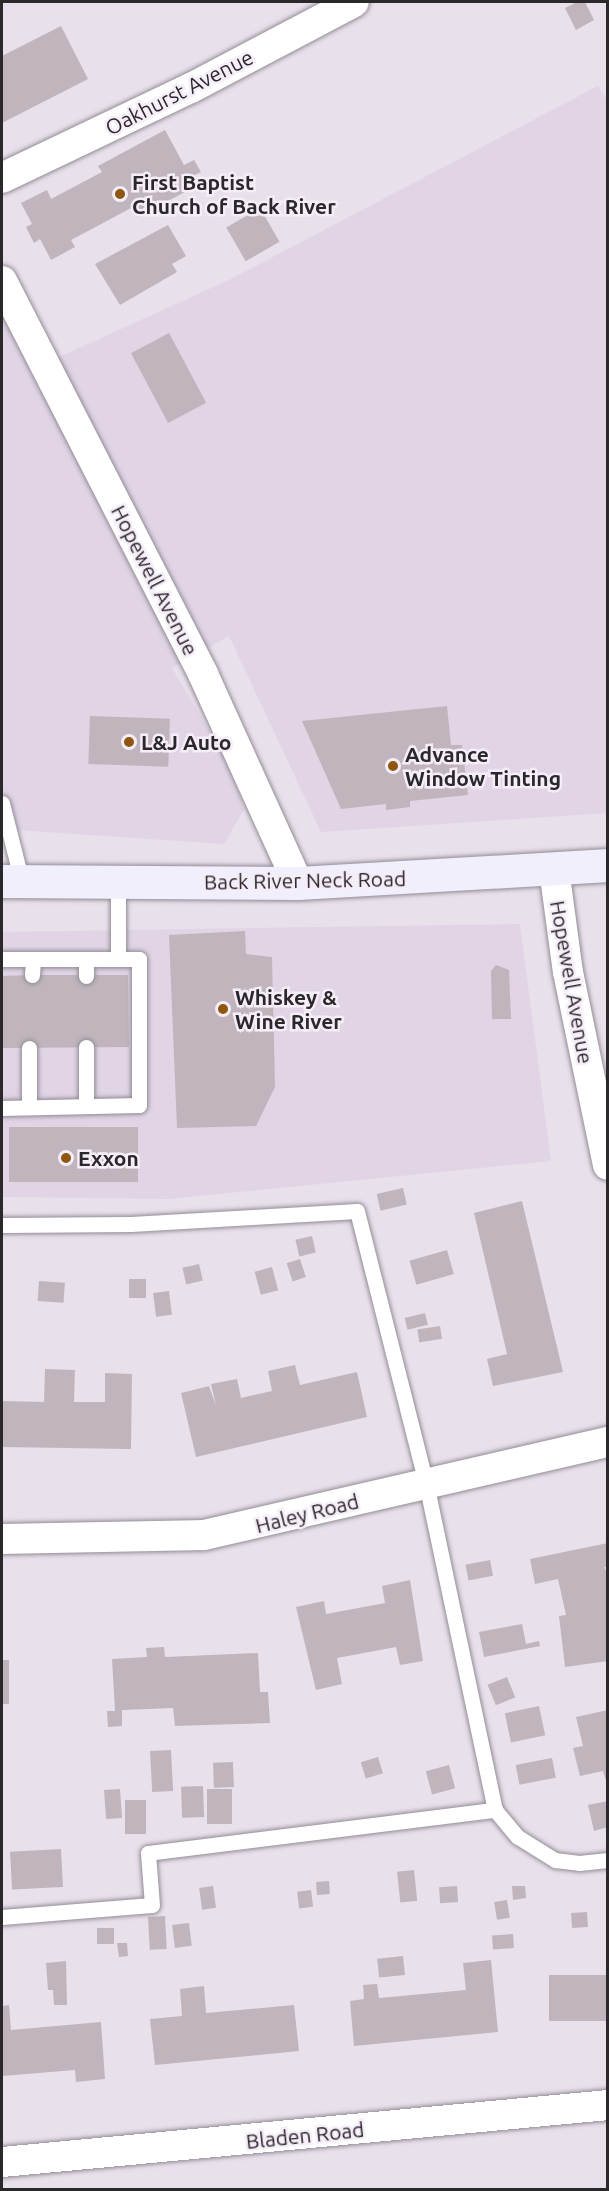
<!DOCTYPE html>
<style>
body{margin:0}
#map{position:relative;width:609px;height:2191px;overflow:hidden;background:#e8e0eb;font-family:Ubuntu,sans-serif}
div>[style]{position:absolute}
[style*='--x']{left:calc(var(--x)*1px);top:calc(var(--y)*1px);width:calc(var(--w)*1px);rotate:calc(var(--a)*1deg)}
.built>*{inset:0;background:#e0d4e5}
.building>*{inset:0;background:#c0b5bc;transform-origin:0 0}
.roads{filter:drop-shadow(0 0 2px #938c96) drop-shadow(0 0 2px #938c96)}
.lane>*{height:15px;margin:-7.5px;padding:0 7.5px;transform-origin:7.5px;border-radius:7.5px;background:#fff}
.street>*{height:30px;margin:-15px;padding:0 15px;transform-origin:15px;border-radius:15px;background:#fff}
.secondary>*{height:33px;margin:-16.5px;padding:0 16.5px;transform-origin:16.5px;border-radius:16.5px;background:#f2effd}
.dots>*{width:16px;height:16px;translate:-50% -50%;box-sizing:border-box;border:3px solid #f5edf8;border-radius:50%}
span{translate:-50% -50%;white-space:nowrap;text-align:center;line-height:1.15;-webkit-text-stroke:5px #f5edf8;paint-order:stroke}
.street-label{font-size:21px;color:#2b282c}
.poi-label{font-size:21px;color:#2b282c;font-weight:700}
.left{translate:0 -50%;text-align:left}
.frame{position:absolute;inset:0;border:3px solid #2b282c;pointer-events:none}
</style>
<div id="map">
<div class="built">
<i style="clip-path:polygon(598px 86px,608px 102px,607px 813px,321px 832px,229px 636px,172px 668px,229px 764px,244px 809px,224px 844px,2px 829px,2px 275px,44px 364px,231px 279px)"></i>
<i style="clip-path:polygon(520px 924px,551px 1161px,169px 1199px,2px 1197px,2px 932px)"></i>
</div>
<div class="building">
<i style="clip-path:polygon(577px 2px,585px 2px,594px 20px,576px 30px,565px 8px)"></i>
<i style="clip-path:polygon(61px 26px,88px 79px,2px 123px,2px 56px)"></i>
<i style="clip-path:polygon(165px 130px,184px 165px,194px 160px,201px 172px,191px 177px,196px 186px,138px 217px,133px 207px,71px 240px,75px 247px,51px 260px,40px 239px,34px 243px,26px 227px,32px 224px,21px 203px,47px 190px,51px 199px,102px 172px,98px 166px)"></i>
<i style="left:260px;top:208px;width:39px;height:39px;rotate:60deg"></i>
<i style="clip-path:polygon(168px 225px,186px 256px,172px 264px,177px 272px,120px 305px,95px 264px)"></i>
<i style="left:169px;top:333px;width:79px;height:43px;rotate:62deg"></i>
<i style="clip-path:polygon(447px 706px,451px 745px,462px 745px,468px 795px,410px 801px,410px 807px,386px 810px,386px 804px,341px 809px,302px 721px)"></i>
<i style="left:90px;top:716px;width:80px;height:48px;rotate:2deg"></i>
<i style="clip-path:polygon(245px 931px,246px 954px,272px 957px,275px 1087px,256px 1126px,177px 1128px,169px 935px)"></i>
<i style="clip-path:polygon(496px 965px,509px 970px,511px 1019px,492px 1019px,491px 971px)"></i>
<i style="clip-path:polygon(32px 975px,128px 975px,129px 1047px,2px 1048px,2px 976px)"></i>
<i style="left:138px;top:1127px;width:55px;height:129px;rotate:90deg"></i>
<i style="left:403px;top:1188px;width:17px;height:27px;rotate:77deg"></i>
<i style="clip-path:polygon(522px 1201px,563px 1372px,493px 1386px,487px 1359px,507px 1354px,474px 1213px)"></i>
<i style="left:312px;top:1236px;width:17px;height:17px;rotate:77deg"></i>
<i style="left:447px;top:1250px;width:25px;height:39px;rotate:74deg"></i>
<i style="left:300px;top:1259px;width:19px;height:14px;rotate:72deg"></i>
<i style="left:199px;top:1264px;width:17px;height:17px;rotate:77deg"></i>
<i style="left:272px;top:1267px;width:24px;height:18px;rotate:75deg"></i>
<i style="left:129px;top:1279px;width:17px;height:19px"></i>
<i style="left:39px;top:1281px;width:26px;height:20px;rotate:4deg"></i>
<i style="left:169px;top:1291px;width:24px;height:16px;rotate:83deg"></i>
<i style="left:425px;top:1313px;width:12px;height:21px;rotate:76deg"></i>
<i style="left:440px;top:1326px;width:13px;height:23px;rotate:81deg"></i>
<i style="clip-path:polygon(295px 1365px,300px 1385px,357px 1372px,367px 1417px,196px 1457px,181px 1393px,209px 1386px,216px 1406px,211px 1384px,237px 1379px,241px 1398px,272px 1391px,268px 1371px)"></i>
<i style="clip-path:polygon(45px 1369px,75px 1370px,74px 1402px,105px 1402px,105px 1373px,132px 1374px,131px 1449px,2px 1447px,2px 1401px,44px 1402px)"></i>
<i style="clip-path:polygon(608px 1543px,608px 1567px,604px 1567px,608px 1574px,608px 1661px,565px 1667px,559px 1616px,566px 1615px,558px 1579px,535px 1584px,530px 1559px)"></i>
<i style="left:490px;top:1560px;width:16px;height:25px;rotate:79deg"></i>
<i style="clip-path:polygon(410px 1580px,423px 1661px,400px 1665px,396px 1647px,337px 1658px,342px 1684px,316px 1690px,296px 1607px,324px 1601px,326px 1614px,385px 1603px,382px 1586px)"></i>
<i style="clip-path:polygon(522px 1624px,526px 1644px,539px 1641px,540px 1646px,484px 1657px,479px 1632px)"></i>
<i style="clip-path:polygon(164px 1647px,165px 1657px,258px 1653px,260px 1692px,268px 1692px,270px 1723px,175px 1726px,173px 1708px,122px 1710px,122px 1726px,108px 1727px,107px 1711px,115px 1711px,112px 1659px,147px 1657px,146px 1648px)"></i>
<i style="left:2px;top:1660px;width:7px;height:44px"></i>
<i style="left:507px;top:1677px;width:22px;height:21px;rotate:68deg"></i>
<i style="left:539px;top:1706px;width:30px;height:35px;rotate:78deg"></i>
<i style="clip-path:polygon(608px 1710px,608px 1784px,607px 1784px,603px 1771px,580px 1776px,573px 1748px,583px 1746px,576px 1717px)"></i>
<i style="left:171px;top:1750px;width:41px;height:21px;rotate:87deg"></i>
<i style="left:378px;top:1757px;width:17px;height:18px;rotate:73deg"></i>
<i style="left:552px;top:1758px;width:20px;height:37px;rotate:79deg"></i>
<i style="left:233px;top:1762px;width:25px;height:20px;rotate:88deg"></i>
<i style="left:449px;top:1765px;width:24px;height:24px;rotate:75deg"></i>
<i style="left:203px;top:1786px;width:31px;height:22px;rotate:88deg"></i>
<i style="left:120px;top:1789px;width:29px;height:16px;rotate:86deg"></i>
<i style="left:207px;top:1789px;width:25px;height:35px"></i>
<i style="left:125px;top:1800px;width:21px;height:34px"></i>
<i style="clip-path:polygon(608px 1801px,608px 1827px,594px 1831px,588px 1805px)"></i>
<i style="left:61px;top:1849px;width:38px;height:51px;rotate:87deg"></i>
<i style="left:414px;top:1870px;width:31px;height:17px;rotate:84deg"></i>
<i style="left:329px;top:1881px;width:13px;height:13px;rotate:86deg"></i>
<i style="left:213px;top:1886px;width:22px;height:14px;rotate:82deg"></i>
<i style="left:457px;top:1886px;width:16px;height:18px;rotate:86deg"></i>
<i style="clip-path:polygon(512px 1886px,525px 1886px,526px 1898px,513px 1900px)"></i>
<i style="left:311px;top:1890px;width:17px;height:14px;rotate:83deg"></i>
<i style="left:507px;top:1900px;width:18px;height:13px;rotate:81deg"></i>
<i style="left:587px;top:1912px;width:15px;height:16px;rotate:86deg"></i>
<i style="left:165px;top:1916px;width:33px;height:17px;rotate:87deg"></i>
<i style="left:189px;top:1923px;width:23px;height:17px;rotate:83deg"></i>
<i style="left:114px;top:1928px;width:16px;height:17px;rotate:90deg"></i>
<i style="left:513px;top:1934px;width:14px;height:21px;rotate:86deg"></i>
<i style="clip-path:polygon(117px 1943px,127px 1943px,128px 1956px,119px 1957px)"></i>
<i style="left:403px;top:1956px;width:19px;height:26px;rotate:84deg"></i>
<i style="clip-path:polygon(491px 1960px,498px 2032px,354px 2046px,350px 2001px,364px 1999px,363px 1985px,377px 1984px,379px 1998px,466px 1990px,463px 1963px)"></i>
<i style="clip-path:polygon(66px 1961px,67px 2005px,54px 2005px,53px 1990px,48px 1990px,46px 1963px)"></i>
<i style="left:608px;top:1975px;width:46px;height:59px;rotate:90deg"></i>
<i style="clip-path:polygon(204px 1986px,206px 2013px,294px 2005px,299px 2051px,155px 2065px,150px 2019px,182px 2016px,180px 1989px)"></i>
<i style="clip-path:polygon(9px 2005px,11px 2030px,101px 2022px,105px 2079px,76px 2082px,75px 2070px,2px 2076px,2px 2006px)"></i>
</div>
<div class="roads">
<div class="lane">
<i style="--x:2;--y:803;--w:81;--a:75.8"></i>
<i style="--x:118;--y:882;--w:77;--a:90"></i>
<i style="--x:2;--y:959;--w:137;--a:0"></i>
<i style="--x:139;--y:959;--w:146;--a:90"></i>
<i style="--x:139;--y:1105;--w:137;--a:178.7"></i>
<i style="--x:86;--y:959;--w:17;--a:90"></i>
<i style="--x:32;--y:975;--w:15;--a:-86"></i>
<i style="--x:86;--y:1106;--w:59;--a:-90"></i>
<i style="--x:29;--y:1107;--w:59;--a:-90"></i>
<i style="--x:2;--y:1225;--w:129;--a:-0.4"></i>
<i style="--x:131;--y:1224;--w:226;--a:-3.3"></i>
<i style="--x:357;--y:1211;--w:281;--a:75.8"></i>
<i style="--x:426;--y:1483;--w:334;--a:78.1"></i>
<i style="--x:495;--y:1810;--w:35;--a:50"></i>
<i style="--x:518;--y:1837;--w:44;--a:31.9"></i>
<i style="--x:555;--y:1860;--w:24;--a:7"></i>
<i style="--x:579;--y:1863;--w:29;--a:-6"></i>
<i style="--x:2;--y:1917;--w:150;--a:-4.6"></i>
<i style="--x:152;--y:1905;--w:52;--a:-94.4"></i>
<i style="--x:148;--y:1853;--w:350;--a:-7.1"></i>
</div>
<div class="street">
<i style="--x:2;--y:178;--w:209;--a:-25.5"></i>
<i style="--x:191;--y:88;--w:184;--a:-27.8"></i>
<i style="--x:2;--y:281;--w:441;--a:62.9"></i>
<i style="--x:203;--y:674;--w:230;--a:65.6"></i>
<i style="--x:554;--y:869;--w:104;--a:82.3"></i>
<i style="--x:568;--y:972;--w:197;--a:78.3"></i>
<i style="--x:2;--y:1539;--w:202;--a:-1.1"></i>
<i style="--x:204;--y:1535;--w:415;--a:-13"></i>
<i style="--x:2;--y:2162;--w:609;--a:-5.37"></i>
</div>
<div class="secondary">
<i style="--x:2;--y:881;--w:296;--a:0.4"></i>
<i style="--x:298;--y:883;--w:311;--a:-3.3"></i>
</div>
</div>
<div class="dots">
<i style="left:120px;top:194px;background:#8f560f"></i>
<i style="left:129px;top:742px;background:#8f560f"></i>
<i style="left:393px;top:766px;background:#8f560f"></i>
<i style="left:223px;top:1009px;background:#8f560f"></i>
<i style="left:66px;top:1158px;background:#8f560f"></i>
</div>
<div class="street-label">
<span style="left:179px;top:92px;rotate:-27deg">Oakhurst Avenue</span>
<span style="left:155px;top:580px;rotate:63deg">Hopewell Avenue</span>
<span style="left:305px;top:880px;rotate:-1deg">Back River Neck Road</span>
<span style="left:572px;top:982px;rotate:80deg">Hopewell Avenue</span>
<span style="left:307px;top:1513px;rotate:-14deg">Haley Road</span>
<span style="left:305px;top:2135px;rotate:-6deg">Bladen Road</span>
</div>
<div class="poi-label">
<span class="left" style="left:132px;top:194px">First Baptist<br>Church of Back River</span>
<span class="left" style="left:141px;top:742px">L&amp;J Auto</span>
<span class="left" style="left:405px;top:766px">Advance<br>Window Tinting</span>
<span class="left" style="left:235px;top:1009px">Whiskey &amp;<br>Wine River</span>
<span class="left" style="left:78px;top:1158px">Exxon</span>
</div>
<div class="frame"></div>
</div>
